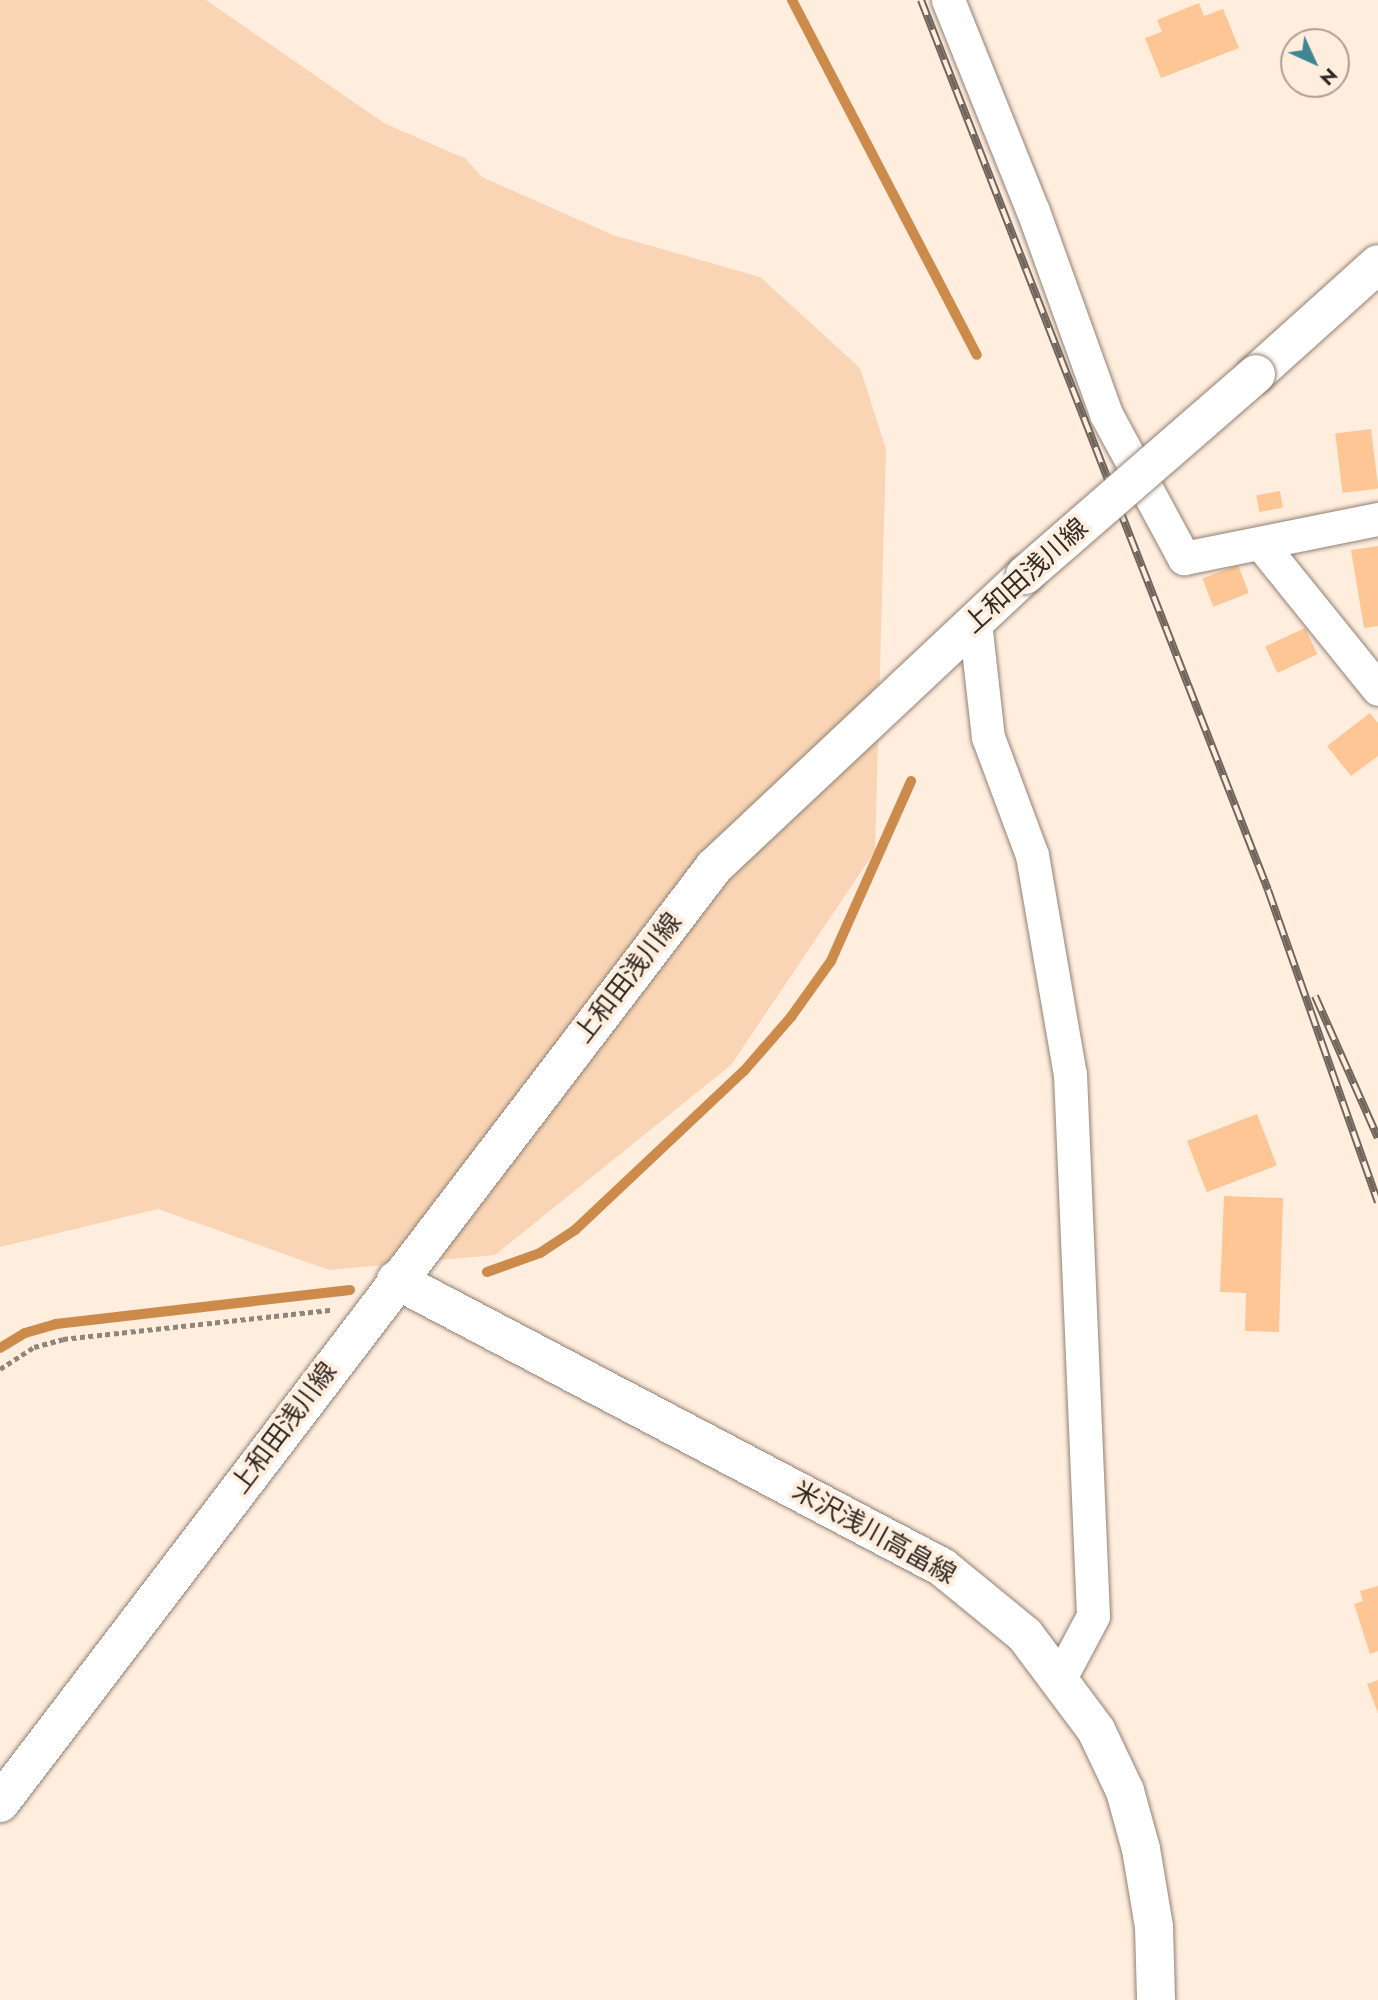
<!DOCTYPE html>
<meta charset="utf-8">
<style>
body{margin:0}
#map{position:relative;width:1378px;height:2000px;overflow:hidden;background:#ffedde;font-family:Jost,"Noto Sans JP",sans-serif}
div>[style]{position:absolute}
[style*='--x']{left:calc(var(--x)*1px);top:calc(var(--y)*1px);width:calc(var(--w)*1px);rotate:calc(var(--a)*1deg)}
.green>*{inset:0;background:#f9d5b5}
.stream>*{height:10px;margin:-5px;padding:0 5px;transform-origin:5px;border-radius:5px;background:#cc8b4b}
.building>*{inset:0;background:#fdc694;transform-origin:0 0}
.path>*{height:4.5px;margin-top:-2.25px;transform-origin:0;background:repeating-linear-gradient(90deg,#92867c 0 5px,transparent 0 8.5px)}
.roads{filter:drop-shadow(0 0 2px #928274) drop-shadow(0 0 2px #928274)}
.street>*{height:33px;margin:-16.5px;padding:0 16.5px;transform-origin:16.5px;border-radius:16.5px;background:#fff}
.secondary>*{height:38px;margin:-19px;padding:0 19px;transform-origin:19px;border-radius:19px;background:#fff}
.rail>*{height:8px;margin-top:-4px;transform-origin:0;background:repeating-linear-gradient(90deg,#ffedde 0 16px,#70665d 0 32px);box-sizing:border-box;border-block:2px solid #70665d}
.bridges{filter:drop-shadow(0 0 2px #928274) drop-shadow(0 0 2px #928274)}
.secondary-bridge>*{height:38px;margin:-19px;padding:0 19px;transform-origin:19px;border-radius:19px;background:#fff}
span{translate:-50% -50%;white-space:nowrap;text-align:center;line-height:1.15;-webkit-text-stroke:7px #ffedde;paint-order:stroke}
.street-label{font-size:26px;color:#322b25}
.north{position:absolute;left:1280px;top:28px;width:70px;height:70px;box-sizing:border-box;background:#ffedde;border:2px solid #ad9f94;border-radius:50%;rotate:135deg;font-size:19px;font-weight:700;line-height:28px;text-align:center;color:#322b25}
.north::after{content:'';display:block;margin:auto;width:24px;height:32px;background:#418594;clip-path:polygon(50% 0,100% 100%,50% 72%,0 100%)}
</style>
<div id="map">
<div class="green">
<i style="clip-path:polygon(0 0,206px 0,384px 123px,466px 159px,482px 177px,613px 235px,760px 277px,860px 368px,886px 449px,875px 851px,731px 1065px,495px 1255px,329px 1270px,158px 1209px,0 1247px)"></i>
</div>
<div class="stream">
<i style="--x:792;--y:0;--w:400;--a:62.5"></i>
<i style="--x:487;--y:1272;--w:56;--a:-19.7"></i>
<i style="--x:540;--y:1253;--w:42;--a:-33.3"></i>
<i style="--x:575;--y:1230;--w:232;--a:-43.3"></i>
<i style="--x:744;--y:1071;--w:72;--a:-49"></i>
<i style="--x:791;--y:1017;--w:69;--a:-54.5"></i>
<i style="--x:831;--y:961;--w:197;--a:-66"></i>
<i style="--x:0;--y:1348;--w:29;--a:-31"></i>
<i style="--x:25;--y:1333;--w:32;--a:-16"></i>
<i style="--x:56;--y:1324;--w:296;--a:-6.6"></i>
</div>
<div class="building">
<i style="clip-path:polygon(1199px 3px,1204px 16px,1223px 9px,1239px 48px,1161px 78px,1145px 38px,1162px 32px,1157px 20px)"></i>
<i style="left:1371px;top:429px;width:60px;height:36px;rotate:83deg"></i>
<i style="left:1280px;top:491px;width:17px;height:24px;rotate:80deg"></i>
<i style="clip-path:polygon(1378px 546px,1378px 626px,1364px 628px,1351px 550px)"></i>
<i style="left:1238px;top:565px;width:30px;height:38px;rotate:69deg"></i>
<i style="left:1305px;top:628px;width:29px;height:44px;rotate:65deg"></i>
<i style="clip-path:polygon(1370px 713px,1378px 723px,1378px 756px,1351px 776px,1327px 746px)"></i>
<i style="left:1257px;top:1114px;width:55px;height:75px;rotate:69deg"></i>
<i style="clip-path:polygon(1224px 1196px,1283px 1198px,1279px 1332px,1245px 1331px,1246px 1293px,1220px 1292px)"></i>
<i style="clip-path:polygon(1378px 1586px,1378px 1651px,1370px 1654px,1354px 1604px,1363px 1601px,1360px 1591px)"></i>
<i style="clip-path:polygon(1378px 1680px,1378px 1713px,1367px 1684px)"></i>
</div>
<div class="path">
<i style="--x:0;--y:1369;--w:40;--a:-32.9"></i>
<i style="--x:34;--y:1347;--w:30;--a:-15"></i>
<i style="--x:63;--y:1339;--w:270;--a:-6.2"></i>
</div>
<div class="roads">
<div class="street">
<i style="--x:948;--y:0;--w:227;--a:68.1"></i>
<i style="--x:1033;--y:211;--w:216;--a:70.2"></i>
<i style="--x:1106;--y:414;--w:164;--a:61.6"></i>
<i style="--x:1184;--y:558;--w:198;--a:-11.4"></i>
<i style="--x:1261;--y:544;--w:186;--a:51.1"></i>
<i style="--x:975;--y:622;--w:116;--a:83.6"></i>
<i style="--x:988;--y:737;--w:126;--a:69.6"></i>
<i style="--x:1032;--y:855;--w:222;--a:80.2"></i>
<i style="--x:1070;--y:1074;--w:542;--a:87.57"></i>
<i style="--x:1093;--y:1616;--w:70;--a:118"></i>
</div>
<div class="secondary">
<i style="--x:1256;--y:374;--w:164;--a:-42"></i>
<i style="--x:396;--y:1280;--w:617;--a:27.73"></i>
<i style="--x:942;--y:1567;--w:107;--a:39.3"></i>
<i style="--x:1025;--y:1635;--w:119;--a:53.2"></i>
<i style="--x:1096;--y:1730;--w:68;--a:64.6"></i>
<i style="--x:1125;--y:1791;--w:60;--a:74.6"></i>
<i style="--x:1141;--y:1849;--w:79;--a:80.5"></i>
<i style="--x:1154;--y:1927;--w:73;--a:88.4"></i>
<i style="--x:0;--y:1803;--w:1177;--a:-52.66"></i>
<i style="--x:714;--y:867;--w:427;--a:-43.2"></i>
</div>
</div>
<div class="rail">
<i style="--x:921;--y:0;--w:955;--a:68.7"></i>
<i style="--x:1268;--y:890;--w:331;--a:70.6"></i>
<i style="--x:1315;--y:996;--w:155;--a:66.1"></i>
</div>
<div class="bridges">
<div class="secondary-bridge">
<i style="--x:1025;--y:575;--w:306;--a:-41"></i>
</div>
</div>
<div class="street-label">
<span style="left:1026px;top:576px;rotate:-42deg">上和田浅川線</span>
<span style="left:628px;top:978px;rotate:-52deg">上和田浅川線</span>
<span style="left:284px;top:1428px;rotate:-53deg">上和田浅川線</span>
<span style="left:874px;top:1533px;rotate:29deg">米沢浅川高畠線</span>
</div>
<div class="north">N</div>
</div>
